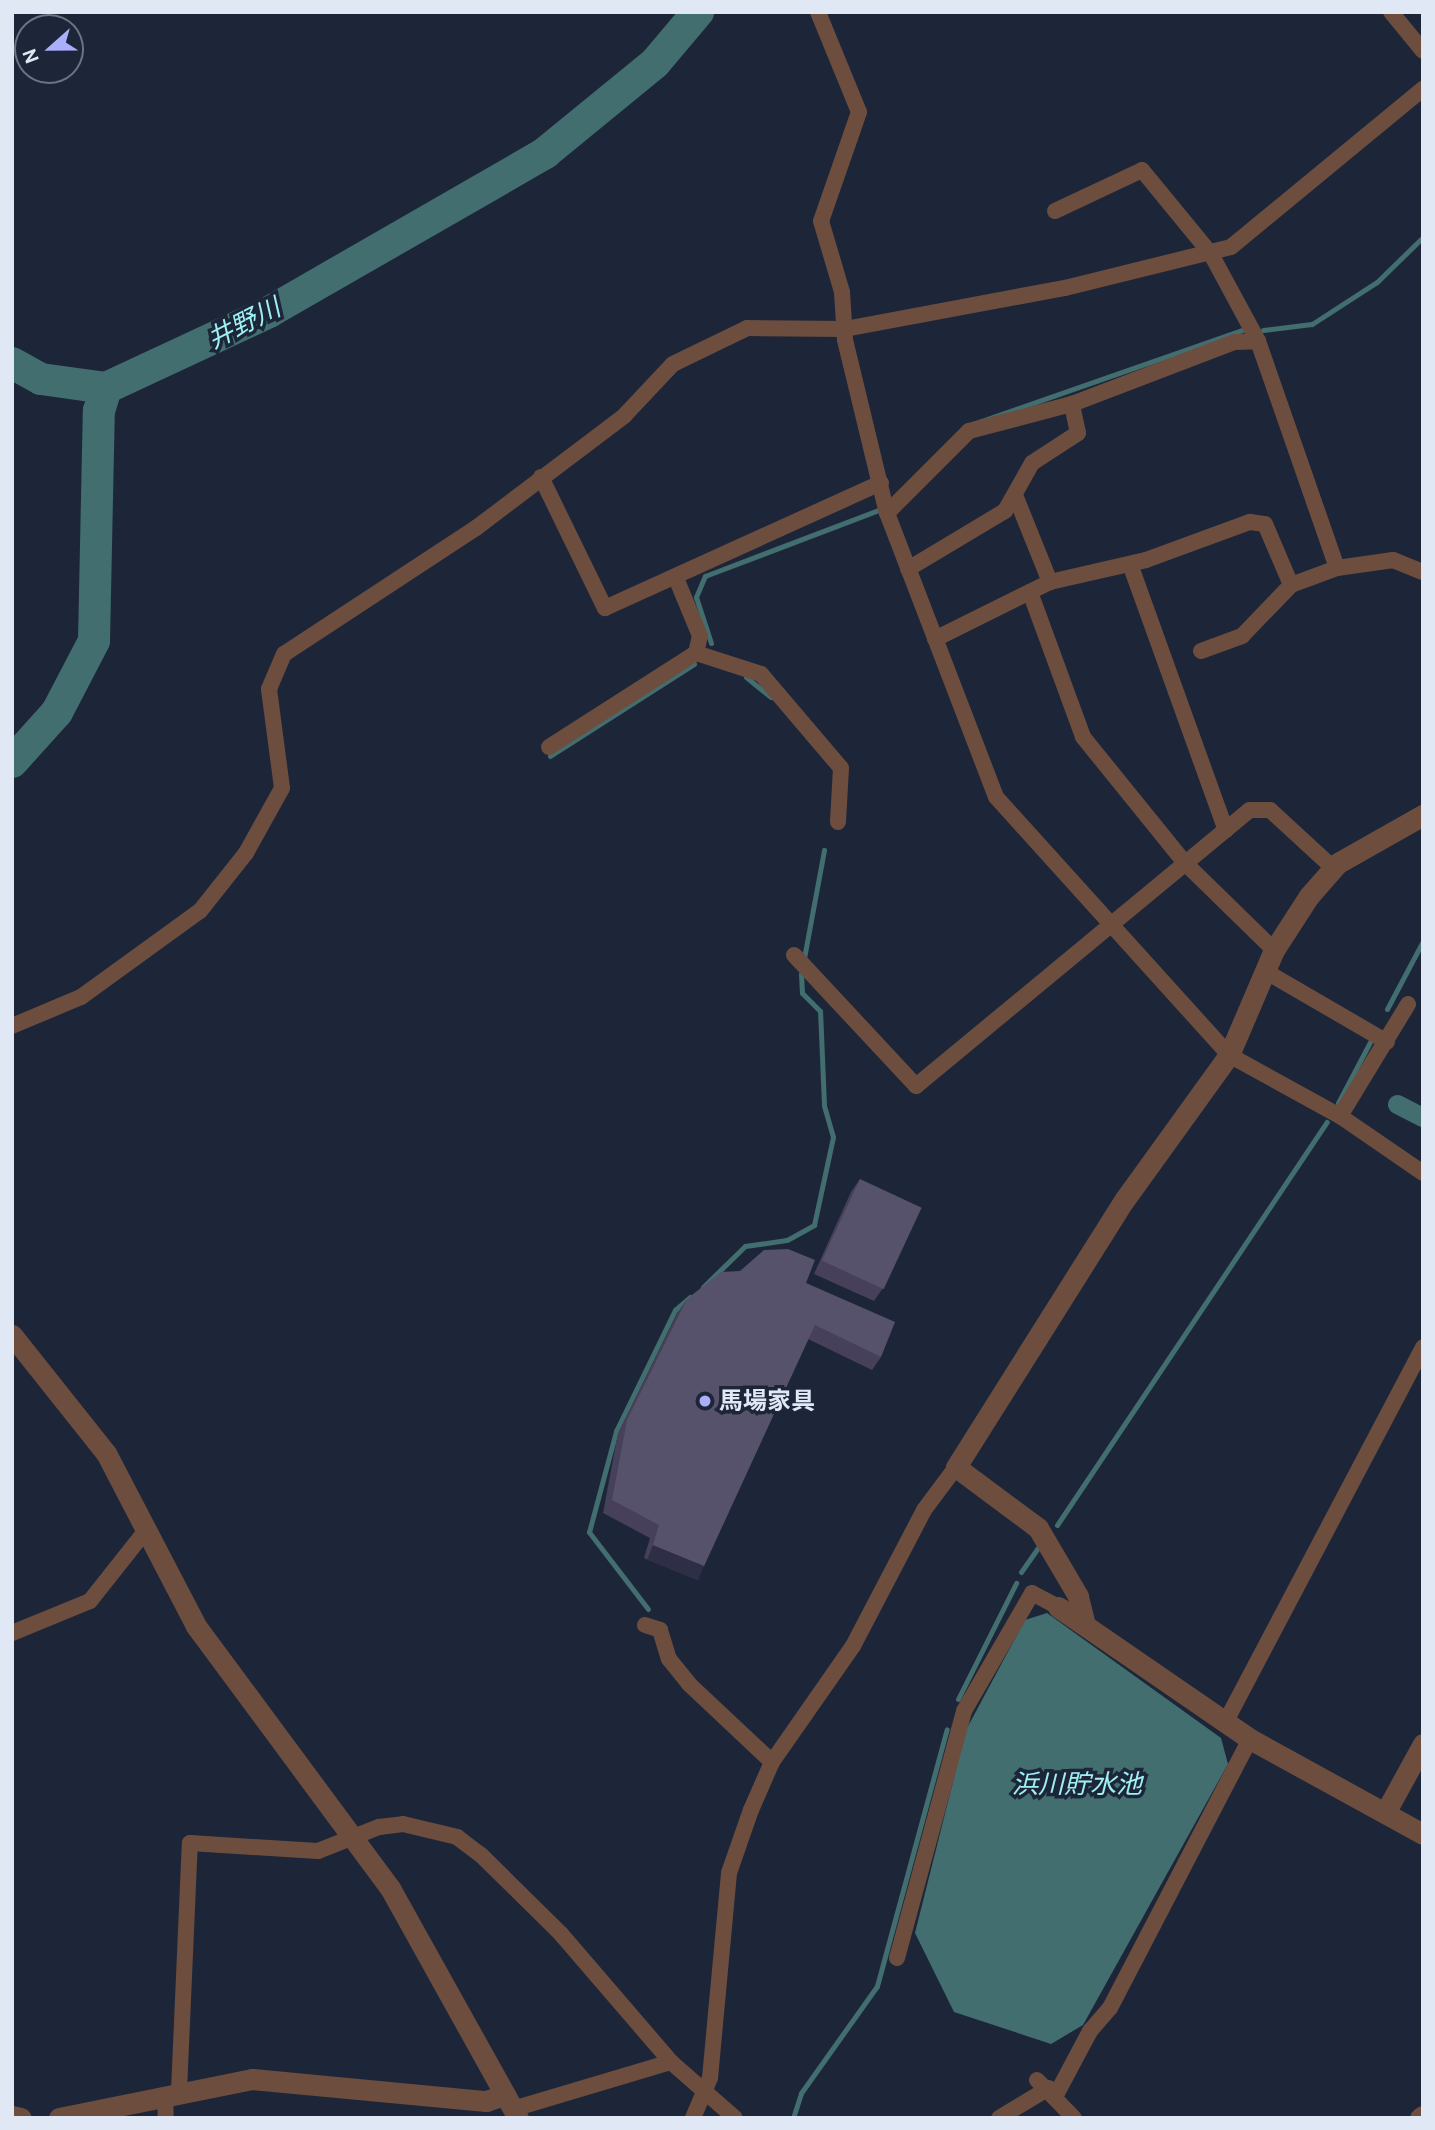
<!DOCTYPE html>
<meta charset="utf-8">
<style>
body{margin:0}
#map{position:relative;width:1435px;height:2130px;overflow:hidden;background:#1d2639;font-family:Cabin,"Noto Sans JP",sans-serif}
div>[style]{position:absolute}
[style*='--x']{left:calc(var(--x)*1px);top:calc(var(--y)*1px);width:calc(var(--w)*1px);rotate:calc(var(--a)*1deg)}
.water>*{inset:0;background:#426e6f}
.stream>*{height:5px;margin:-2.5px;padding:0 2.5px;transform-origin:2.5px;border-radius:2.5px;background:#426e6f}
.canal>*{height:19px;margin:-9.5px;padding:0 9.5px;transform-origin:9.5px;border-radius:9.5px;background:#426e6f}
.river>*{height:32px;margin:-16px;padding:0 16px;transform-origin:16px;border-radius:16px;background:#426e6f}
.minor>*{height:16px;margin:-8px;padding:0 8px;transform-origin:8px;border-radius:8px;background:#6d4e3e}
.tertiary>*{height:21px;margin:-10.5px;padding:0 10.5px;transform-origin:10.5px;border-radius:10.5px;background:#6d4e3e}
.wall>*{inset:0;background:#46405b}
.shaded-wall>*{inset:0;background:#2e2e46;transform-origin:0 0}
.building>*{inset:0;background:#56526b;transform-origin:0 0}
.dots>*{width:19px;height:19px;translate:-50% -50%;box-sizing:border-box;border:4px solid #1d2639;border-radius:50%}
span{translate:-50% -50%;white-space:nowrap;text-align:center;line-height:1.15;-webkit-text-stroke:7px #1d2639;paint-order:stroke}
.poi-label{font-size:24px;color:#e1e8f5;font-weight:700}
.left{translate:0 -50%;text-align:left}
.water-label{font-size:26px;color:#9ff0f3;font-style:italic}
.frame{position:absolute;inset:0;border:14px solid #e1e8f5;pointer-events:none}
.north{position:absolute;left:14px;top:14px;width:70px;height:70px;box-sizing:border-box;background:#1d2639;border:2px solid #6b7484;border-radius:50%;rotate:249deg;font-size:19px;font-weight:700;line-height:28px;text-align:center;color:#e1e8f5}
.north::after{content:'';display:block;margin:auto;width:24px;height:32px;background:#abaffb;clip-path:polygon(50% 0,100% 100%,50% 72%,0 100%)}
</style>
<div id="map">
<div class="water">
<i style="clip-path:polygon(1047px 1613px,1221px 1738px,1228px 1764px,1083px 2025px,1051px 2044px,954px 2012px,915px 1933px,966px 1730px,1025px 1620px)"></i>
</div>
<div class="stream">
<i style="--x:1263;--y:330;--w:49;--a:-7"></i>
<i style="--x:1312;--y:324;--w:77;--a:-32.9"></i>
<i style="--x:1377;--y:282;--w:64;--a:-44.4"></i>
<i style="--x:964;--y:427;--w:295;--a:-19.2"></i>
<i style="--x:711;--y:643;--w:48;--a:-108.1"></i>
<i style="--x:696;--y:597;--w:23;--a:-67"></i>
<i style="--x:705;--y:576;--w:186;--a:-20.8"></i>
<i style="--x:746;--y:677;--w:32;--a:39"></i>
<i style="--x:550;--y:756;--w:171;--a:-32.6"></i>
<i style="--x:804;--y:958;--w:110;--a:-79.5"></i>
<i style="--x:1387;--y:1009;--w:77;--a:-62.1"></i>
<i style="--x:1338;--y:1103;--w:69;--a:-62.3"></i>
<i style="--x:703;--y:1287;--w:59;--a:-44.3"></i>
<i style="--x:745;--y:1246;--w:42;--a:-8.1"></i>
<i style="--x:787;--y:1240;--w:31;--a:-29"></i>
<i style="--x:814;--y:1225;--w:90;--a:-77.8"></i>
<i style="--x:833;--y:1137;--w:33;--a:-106"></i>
<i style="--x:824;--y:1105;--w:94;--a:-92.4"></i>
<i style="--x:820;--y:1011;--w:25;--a:-135"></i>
<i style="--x:802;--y:993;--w:19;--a:-93"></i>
<i style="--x:1057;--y:1525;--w:485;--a:-56.2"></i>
<i style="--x:1021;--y:1572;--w:32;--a:-55"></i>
<i style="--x:648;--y:1609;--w:97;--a:-127.5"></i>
<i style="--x:589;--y:1532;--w:105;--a:-75"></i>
<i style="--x:616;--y:1431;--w:135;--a:-64"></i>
<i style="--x:675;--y:1310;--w:20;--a:-41"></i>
<i style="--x:958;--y:1699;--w:130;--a:-63.4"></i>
<i style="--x:793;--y:2118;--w:26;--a:-72"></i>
<i style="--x:801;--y:2093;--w:131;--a:-54.6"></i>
<i style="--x:877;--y:1986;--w:266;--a:-74.8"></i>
</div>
<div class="canal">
<i style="--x:1397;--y:1104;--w:29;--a:27"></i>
</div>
<div class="river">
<i style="--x:12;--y:363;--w:33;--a:29"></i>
<i style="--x:41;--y:379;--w:66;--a:7.9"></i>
<i style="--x:106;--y:388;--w:180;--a:-25"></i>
<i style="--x:269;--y:312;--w:319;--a:-29.9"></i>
<i style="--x:545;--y:153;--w:142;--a:-39.3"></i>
<i style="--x:655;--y:63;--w:67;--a:-49.9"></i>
<i style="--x:12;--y:762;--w:67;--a:-48"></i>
<i style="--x:57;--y:712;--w:80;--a:-62.5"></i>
<i style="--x:94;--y:641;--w:230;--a:-88.8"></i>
<i style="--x:99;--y:411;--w:24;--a:-73"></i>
</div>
<div class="minor">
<i style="--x:818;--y:12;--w:108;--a:67.7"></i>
<i style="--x:859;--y:112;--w:115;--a:109.2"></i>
<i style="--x:821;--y:221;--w:74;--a:73.5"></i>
<i style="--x:842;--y:292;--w:48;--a:86.4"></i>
<i style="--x:845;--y:340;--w:178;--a:76.4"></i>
<i style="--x:887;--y:513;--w:304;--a:69"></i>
<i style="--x:996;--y:797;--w:348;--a:47.9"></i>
<i style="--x:1229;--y:1055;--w:127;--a:28.8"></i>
<i style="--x:1340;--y:1116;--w:101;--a:34.5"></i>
<i style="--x:1391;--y:12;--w:50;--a:50.6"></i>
<i style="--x:1055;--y:211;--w:96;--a:-25.2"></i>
<i style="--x:1142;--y:170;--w:109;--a:50.6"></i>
<i style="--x:1211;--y:254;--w:99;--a:61.6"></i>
<i style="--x:1258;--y:341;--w:240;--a:70.8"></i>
<i style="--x:541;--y:477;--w:146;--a:64"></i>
<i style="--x:605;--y:608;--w:303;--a:-24.4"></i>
<i style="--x:1015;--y:495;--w:94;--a:68.1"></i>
<i style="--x:887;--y:513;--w:116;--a:-45"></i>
<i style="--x:969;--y:431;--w:106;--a:-14.7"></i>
<i style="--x:1072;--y:404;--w:173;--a:-20.9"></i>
<i style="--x:1234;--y:342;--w:24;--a:-2"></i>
<i style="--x:1130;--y:564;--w:283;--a:70.2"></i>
<i style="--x:908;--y:569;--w:113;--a:-30.9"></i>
<i style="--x:1005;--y:511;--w:55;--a:-60.6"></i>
<i style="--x:1032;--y:463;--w:55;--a:-33.1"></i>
<i style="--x:1078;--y:433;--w:30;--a:-102"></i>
<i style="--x:1030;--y:592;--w:154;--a:69.9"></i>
<i style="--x:1083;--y:737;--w:164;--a:51"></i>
<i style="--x:1186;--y:864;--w:123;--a:44.3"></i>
<i style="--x:935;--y:639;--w:128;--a:-26.4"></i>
<i style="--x:1050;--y:582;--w:98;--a:-12.9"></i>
<i style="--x:1146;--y:560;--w:111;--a:-20.1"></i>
<i style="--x:1250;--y:522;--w:15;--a:8"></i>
<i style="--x:1265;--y:524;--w:66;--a:66.9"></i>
<i style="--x:1201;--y:651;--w:44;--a:-20.1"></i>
<i style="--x:1242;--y:636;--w:71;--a:-46.1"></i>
<i style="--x:1291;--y:585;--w:49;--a:-20.3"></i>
<i style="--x:1337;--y:568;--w:57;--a:-8.1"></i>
<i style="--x:1393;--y:560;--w:32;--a:22"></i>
<i style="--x:696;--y:653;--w:68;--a:17.9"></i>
<i style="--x:761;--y:674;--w:123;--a:49.6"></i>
<i style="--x:841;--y:768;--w:54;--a:93.2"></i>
<i style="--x:549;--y:747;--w:174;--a:-32.6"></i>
<i style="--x:696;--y:653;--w:17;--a:-77"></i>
<i style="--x:700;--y:636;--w:63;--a:-112.5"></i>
<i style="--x:794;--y:955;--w:179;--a:47"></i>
<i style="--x:916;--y:1086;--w:433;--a:-39.6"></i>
<i style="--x:1250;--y:810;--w:20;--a:0"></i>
<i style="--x:1270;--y:810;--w:86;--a:42.6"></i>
<i style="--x:1265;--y:971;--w:141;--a:30.2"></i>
<i style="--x:12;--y:1026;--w:75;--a:-22.8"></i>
<i style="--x:81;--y:997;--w:147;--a:-35.9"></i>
<i style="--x:200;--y:911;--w:74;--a:-51.6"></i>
<i style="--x:246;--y:853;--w:74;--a:-61"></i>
<i style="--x:282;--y:788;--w:100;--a:-97.5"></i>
<i style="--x:269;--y:689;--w:38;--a:-67"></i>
<i style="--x:284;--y:654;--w:230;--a:-33.3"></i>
<i style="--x:476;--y:528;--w:186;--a:-37.1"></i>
<i style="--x:624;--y:416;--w:71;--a:-46.7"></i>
<i style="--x:673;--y:364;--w:82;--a:-25.9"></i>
<i style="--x:747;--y:328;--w:98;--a:0.6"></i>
<i style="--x:845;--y:329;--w:224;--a:-10.6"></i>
<i style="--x:1065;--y:288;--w:171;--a:-13.9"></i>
<i style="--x:1231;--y:247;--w:249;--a:-39.5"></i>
<i style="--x:1340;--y:1116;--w:131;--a:-58.7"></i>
<i style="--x:645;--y:1625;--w:16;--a:18"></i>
<i style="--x:660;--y:1630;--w:30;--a:73"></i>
<i style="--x:669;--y:1659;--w:32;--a:51"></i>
<i style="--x:689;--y:1684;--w:114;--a:43.2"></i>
<i style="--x:12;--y:1633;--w:84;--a:-22.3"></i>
<i style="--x:90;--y:1601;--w:92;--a:-51.6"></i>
<i style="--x:1225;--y:1723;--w:425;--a:-62.2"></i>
<i style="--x:897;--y:1958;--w:256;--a:-74.8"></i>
<i style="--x:964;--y:1711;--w:136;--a:-60"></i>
<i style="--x:1032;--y:1593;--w:30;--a:28"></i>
<i style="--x:1037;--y:2080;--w:53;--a:45.8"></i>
<i style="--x:179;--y:2091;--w:248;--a:-87.5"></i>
<i style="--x:190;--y:1843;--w:128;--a:3.6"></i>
<i style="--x:318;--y:1851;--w:66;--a:-21.5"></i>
<i style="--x:379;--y:1827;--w:24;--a:-7"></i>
<i style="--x:403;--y:1824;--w:56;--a:13.5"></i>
<i style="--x:457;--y:1837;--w:30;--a:37"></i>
<i style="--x:481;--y:1855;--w:112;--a:44.6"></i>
<i style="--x:561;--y:1934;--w:169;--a:49.3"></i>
<i style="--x:671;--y:2062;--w:85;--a:41.2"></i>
<i style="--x:165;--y:2095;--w:23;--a:88"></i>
<i style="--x:1056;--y:2095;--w:72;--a:-62"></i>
<i style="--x:1090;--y:2031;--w:30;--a:-49"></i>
<i style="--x:1110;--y:2008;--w:303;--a:-62.5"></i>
<i style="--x:513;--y:2109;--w:165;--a:-16.6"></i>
<i style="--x:693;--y:2118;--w:43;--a:-67"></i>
<i style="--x:710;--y:2078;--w:206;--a:-84.7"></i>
<i style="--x:729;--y:1873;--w:67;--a:-70.8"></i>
<i style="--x:751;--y:1810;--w:52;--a:-66.4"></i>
<i style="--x:772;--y:1762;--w:141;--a:-55.1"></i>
<i style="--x:853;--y:1646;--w:153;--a:-62.4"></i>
<i style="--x:924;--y:1510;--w:54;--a:-53.3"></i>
<i style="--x:999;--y:2118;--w:58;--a:-31"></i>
</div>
<div class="tertiary">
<i style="--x:12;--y:1335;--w:151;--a:51.5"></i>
<i style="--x:106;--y:1453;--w:195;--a:62.5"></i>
<i style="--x:196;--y:1626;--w:326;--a:53.5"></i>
<i style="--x:390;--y:1888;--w:263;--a:60.9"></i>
<i style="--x:1058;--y:1607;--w:233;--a:34.5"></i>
<i style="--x:1250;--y:1739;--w:197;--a:28.8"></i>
<i style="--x:1085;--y:1625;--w:30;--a:-104"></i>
<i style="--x:1078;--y:1596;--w:79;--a:-120.5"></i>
<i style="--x:1038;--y:1528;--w:102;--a:-143.4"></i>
<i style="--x:956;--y:1467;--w:317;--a:-57.8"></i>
<i style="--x:1125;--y:1199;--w:178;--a:-54.2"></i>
<i style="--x:1229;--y:1055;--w:114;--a:-66.8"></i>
<i style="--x:1274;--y:950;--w:64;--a:-57.1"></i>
<i style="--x:1309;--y:896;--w:44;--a:-48.7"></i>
<i style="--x:1338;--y:863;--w:98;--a:-29.5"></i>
<i style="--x:1385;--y:1813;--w:79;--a:-61.2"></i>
<i style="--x:12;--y:2116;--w:9;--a:13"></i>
<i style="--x:59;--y:2118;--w:197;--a:-11.4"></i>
<i style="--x:252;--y:2079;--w:235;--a:5.4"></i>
<i style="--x:486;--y:2101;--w:20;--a:-18"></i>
<i style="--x:1420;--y:2118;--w:4;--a:-34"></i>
</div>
<div class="wall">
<i style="clip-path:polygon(860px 1179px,883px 1288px,874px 1301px,814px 1274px,851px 1192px)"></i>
<i style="clip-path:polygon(806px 1283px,881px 1357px,872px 1370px,808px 1339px,704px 1566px,695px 1579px,644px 1558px,650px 1538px,603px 1513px,618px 1433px,678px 1312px,687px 1299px)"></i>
</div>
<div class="shaded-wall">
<i style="left:653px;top:1545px;width:55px;height:16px;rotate:22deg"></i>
</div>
<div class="building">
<i style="left:860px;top:1179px;width:68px;height:90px;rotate:25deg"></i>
<i style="clip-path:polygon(788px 1249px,815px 1260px,806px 1283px,895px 1322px,881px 1357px,815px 1325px,704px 1566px,653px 1545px,659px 1525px,612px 1500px,627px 1420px,687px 1299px,721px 1272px,740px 1271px,764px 1250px)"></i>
</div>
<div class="dots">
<i style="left:705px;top:1401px;background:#abaffb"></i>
</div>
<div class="poi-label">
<span class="left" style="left:719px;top:1401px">馬場家具</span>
</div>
<div class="water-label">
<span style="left:244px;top:324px;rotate:-27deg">井野川</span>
<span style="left:1077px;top:1785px">浜川貯水池</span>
</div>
<div class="frame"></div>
<div class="north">N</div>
</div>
